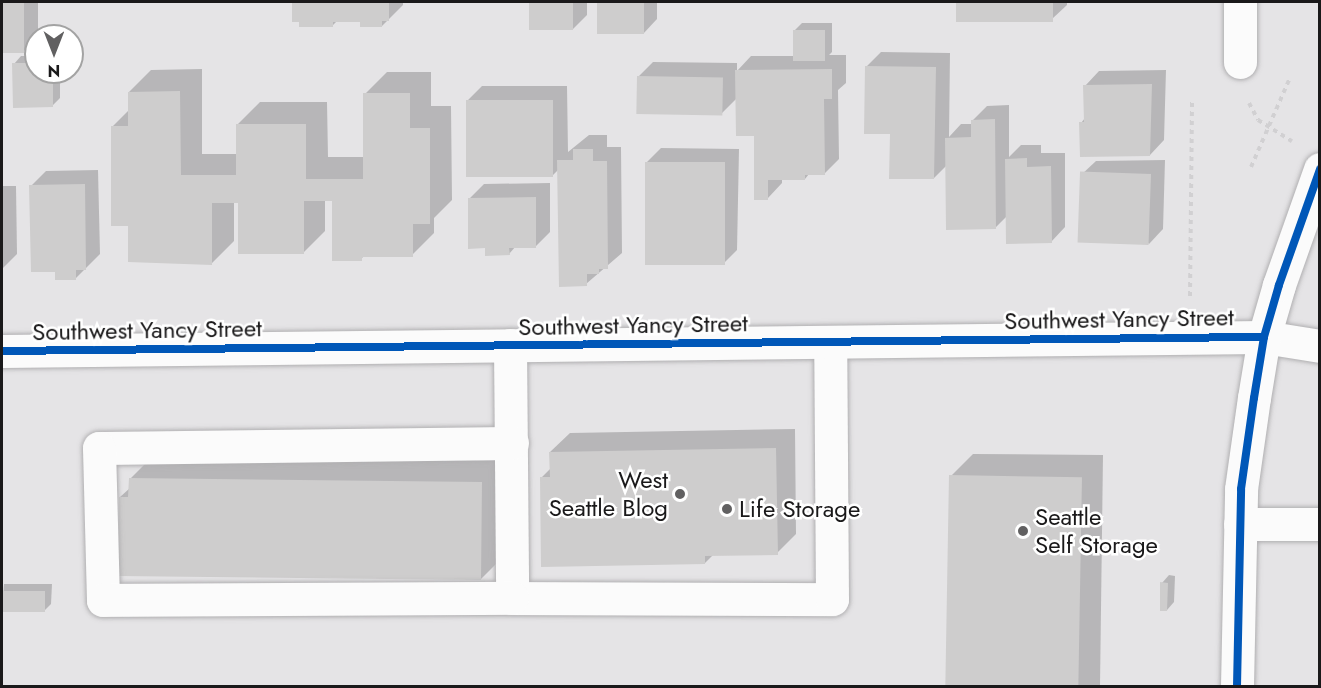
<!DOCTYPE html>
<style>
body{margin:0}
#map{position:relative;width:1321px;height:688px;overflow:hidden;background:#e5e4e6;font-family:Jost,sans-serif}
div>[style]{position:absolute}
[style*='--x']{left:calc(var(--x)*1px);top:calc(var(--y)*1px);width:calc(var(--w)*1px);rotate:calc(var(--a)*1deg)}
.shadow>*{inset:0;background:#0003}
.building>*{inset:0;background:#cecdcd;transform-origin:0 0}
.path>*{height:4px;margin-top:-2px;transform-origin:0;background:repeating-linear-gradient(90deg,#d1d0d2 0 4.5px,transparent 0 9px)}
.roads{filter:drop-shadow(0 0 2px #b0afb1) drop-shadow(0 0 2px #b0afb1)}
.minor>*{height:33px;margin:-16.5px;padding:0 16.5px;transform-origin:16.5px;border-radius:16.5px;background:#fbfbfb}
.major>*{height:33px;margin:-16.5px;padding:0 16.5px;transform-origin:16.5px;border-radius:16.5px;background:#fbfbfb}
.cycleway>*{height:8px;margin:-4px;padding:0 4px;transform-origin:4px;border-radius:4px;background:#0057b8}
.dots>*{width:16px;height:16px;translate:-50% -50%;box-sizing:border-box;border:3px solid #fff;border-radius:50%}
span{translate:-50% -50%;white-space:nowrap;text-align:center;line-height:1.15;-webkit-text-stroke:5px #fff;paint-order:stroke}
.street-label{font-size:24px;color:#1a191a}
.poi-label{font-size:24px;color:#1a191a}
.right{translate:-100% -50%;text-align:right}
.left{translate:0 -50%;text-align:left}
.frame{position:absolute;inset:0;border:3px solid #1a191a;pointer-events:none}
.north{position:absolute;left:24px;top:24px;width:60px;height:60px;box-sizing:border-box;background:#fff;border:2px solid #a3a3a3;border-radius:50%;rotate:180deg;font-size:16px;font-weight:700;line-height:24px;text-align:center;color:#1a191a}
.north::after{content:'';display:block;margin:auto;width:21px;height:27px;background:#616061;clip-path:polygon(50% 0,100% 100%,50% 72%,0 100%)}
</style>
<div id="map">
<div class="shadow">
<i style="clip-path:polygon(2px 2px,38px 2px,38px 36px,24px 51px,2px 52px)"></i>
<i style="clip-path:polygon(293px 2px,403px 2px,403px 5px,382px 26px,362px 21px,337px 21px,332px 26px,293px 20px)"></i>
<i style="clip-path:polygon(531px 2px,587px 2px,587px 15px,572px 30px,530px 29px)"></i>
<i style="clip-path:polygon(598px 2px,657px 2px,657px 19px,643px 34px,598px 33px)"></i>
<i style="clip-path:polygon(958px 2px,1067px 2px,1067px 5px,1052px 19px,958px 20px)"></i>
<i style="clip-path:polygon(802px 23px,832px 23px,832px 52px,829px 55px,846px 55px,846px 83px,838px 90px,839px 159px,824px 174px,809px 174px,805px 179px,782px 179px,782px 183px,768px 198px,755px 134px,737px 98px,722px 113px,638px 77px,653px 62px,737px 63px,737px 71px,751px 56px,794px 56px,794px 31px)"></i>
<i style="clip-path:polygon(881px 52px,950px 53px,949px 137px,961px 124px,973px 124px,973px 120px,987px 106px,1009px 105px,1009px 157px,1021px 145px,1041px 145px,1041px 153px,1065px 153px,1065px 227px,1051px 242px,1007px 216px,995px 228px,947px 165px,934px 178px,891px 133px,867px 66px)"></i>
<i style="clip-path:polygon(21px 56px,36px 56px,36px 72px,60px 72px,60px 98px,53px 105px,14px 64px)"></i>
<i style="clip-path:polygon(202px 69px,202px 154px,238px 154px,238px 124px,260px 102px,327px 102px,328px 157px,365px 157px,365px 94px,387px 72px,431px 72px,431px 106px,451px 106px,452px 200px,434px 218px,434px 233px,412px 255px,365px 255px,361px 259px,334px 200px,325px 200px,325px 231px,303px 253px,239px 201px,234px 201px,234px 241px,212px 263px,129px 225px,112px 127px,129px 110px,129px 92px,151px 70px)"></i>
<i style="clip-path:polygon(1166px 70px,1164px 140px,1150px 155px,1081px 123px,1085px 118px,1085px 86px,1099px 71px)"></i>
<i style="clip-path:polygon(482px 86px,567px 86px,568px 152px,589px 135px,607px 135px,607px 147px,621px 147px,622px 253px,586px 284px,559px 169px,553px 175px,468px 100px)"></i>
<i style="clip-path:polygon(661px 148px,739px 149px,737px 250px,723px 264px,647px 162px)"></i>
<i style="clip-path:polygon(1165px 160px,1163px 229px,1149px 244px,1081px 175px,1096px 161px)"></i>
<i style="clip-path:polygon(98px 170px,100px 254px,75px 279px,56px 271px,31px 186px,46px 171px)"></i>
<i style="clip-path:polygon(550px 183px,550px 232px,536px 246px,516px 246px,509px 254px,469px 199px,484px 184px)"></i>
<i style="clip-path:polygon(2px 186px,16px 186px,17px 254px,2px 269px)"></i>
<i style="clip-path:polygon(795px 429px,796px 534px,777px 553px,713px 555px,705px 563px,541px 478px,551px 468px,550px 452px,570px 433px)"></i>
<i style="clip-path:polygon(973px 454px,1103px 455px,1100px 686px,948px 686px,951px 476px)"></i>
<i style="clip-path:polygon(152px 457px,504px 461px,503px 557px,481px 579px,120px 497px,130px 488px,130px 479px)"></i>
<i style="clip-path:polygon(1169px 575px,1175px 576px,1174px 602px,1167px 610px,1162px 583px)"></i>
<i style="clip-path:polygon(4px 584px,52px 584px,51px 604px,44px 611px,2px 611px)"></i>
</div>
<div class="building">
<i style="left:2px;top:2px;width:22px;height:51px"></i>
<i style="clip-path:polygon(292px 2px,389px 2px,389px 21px,382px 21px,382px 27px,360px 27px,360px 22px,333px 22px,333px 27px,299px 27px,299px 22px,292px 22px)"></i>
<i style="left:529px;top:2px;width:44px;height:28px"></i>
<i style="left:597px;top:2px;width:47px;height:32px"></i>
<i style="left:956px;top:2px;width:97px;height:20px"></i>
<i style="left:793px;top:30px;width:32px;height:31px"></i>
<i style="clip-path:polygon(12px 63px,36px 63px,36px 72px,53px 72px,53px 107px,13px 108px)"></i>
<i style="clip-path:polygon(865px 66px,936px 67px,934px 179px,889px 179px,890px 134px,864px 134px)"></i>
<i style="clip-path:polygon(832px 69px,832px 99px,824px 99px,825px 175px,805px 175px,805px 180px,768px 180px,768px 200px,754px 200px,754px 136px,736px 136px,735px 70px)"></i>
<i style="left:637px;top:76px;width:86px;height:38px;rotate:1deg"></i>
<i style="clip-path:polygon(1152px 84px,1150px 156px,1080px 157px,1079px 122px,1084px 122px,1083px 85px)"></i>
<i style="clip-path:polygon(180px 91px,181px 175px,236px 175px,236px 124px,306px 124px,306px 179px,363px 179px,363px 93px,410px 93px,410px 128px,430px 128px,430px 224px,413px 224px,413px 257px,362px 257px,362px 261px,332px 261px,332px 201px,304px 201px,304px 254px,238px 254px,238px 203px,212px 203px,212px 265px,128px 262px,128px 226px,111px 226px,111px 126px,128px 126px,128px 92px)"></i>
<i style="left:466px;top:100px;width:87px;height:77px"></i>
<i style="clip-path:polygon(995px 119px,996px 229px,946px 230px,945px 138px,971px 137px,971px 120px)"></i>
<i style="clip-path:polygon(573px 149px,593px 149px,593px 161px,607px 161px,608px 269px,599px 269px,599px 274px,587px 274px,587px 286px,559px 287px,557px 160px,573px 160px)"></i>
<i style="clip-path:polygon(1027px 158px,1027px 167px,1051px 166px,1052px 243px,1006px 244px,1005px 159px)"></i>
<i style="left:645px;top:162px;width:80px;height:103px"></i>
<i style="left:1151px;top:174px;width:71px;height:71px;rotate:92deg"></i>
<i style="clip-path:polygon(85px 184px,86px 270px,76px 270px,76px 280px,55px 280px,55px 272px,31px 272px,29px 185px)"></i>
<i style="clip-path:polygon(536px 197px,536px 248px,509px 248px,510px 255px,485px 256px,485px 248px,468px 249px,468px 198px)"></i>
<i style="clip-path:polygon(776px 448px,778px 555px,705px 556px,705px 564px,541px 567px,540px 477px,550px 477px,549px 452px)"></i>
<i style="left:949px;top:475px;width:133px;height:211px;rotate:1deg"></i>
<i style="clip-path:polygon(129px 478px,482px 482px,481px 580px,118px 576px,119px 497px,128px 497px)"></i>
<i style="clip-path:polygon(1160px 582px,1168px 583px,1167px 611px,1160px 611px)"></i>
<i style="left:2px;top:591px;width:43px;height:21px"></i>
</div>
<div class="path">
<i style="--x:1249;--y:103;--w:19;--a:62"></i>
<i style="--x:1258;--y:120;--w:40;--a:32"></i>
<i style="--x:1251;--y:167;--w:95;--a:-66.4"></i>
<i style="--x:1190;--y:296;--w:196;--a:-89.4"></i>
</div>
<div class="roads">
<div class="minor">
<i style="--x:1240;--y:62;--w:60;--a:-90"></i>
<i style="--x:510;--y:345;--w:253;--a:89.5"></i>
<i style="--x:512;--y:598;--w:320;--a:0.2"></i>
<i style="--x:832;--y:599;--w:257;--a:-90.4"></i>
<i style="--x:2;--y:351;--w:1262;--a:-0.64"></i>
<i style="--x:1264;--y:337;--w:57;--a:9.1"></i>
<i style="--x:512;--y:443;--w:413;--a:179.3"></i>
<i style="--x:99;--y:448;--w:152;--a:88.5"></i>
<i style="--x:103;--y:600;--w:409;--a:-0.3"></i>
<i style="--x:1240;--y:524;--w:80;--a:0"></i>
</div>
<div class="major">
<i style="--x:1237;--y:686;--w:197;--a:-88.8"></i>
<i style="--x:1241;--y:489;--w:92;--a:-81.9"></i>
<i style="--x:1254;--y:398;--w:62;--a:-80.7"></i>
<i style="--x:1264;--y:337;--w:54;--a:-73.9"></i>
<i style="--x:1279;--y:285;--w:123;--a:-70.5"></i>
</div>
</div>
<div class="cycleway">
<i style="--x:2;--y:351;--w:1262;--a:-0.64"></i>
<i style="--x:1237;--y:686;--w:197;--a:-88.8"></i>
<i style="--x:1241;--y:489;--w:92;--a:-81.9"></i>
<i style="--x:1254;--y:398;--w:62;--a:-80.7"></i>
<i style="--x:1264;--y:337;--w:54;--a:-73.9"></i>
<i style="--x:1279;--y:285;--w:123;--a:-70.5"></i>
</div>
<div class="dots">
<i style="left:680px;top:494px;background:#616061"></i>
<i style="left:727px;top:509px;background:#616061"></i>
<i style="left:1023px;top:531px;background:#616061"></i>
</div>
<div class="street-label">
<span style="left:1119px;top:319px;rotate:-1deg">Southwest Yancy Street</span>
<span style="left:633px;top:325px;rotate:-1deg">Southwest Yancy Street</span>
<span style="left:147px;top:330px;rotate:-1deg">Southwest Yancy Street</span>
</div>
<div class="poi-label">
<span class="right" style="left:668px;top:494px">West<br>Seattle Blog</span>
<span class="left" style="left:739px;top:509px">Life Storage</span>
<span class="left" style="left:1035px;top:531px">Seattle<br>Self Storage</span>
</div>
<div class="frame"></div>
<div class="north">N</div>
</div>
